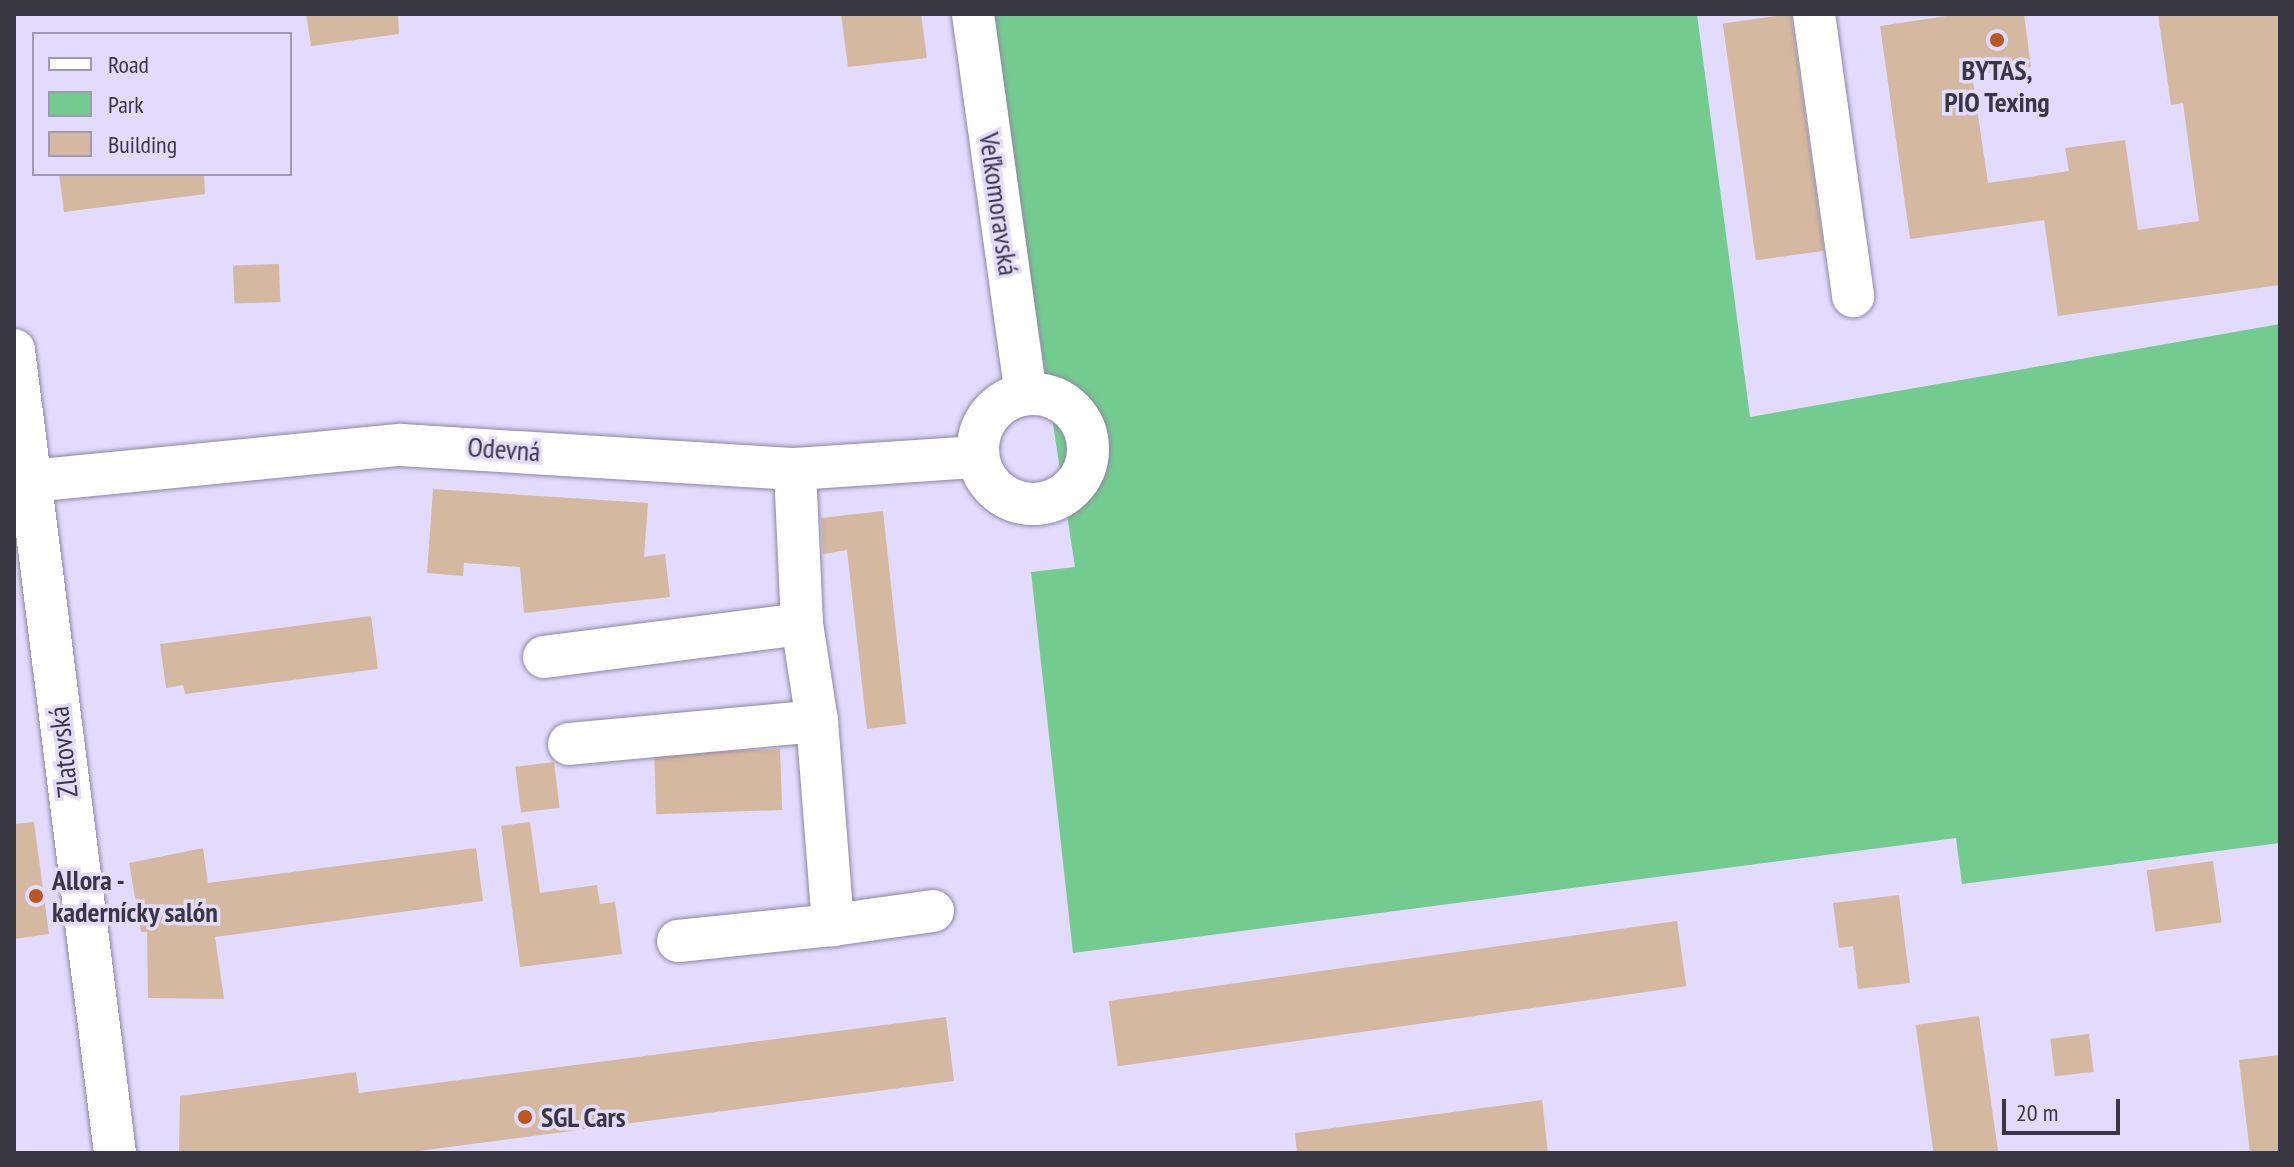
<!DOCTYPE html>
<meta charset="utf-8">
<style>
body{margin:0}
#map{position:relative;width:2294px;height:1167px;overflow:hidden;background:#e2dbfd;font-family:"PT Sans Narrow",sans-serif}
div>[style]{position:absolute}
[style*='--x']{left:calc(var(--x)*1px);top:calc(var(--y)*1px);width:calc(var(--w)*1px);rotate:calc(var(--a)*1deg)}
.green>*{inset:0;background:#74cb8f}
.building>*{inset:0;background:#d5b8a0;transform-origin:0 0}
.roads{filter:drop-shadow(0 0 2px #8d86a6) drop-shadow(0 0 2px #8d86a6)}
.minor>*{height:42px;margin:-21px;padding:0 21px;transform-origin:21px;border-radius:21px;background:#fff}
.minor>.ring{margin:-21px;padding:0;box-sizing:content-box;background:none;border:42px solid #fff;border-radius:50%}
.dots>*{width:22px;height:22px;translate:-50% -50%;box-sizing:border-box;border:4px solid #e2dbfd;border-radius:50%}
span{translate:-50% -50%;white-space:nowrap;text-align:center;line-height:1.15;-webkit-text-stroke:7px #e2dbfd;paint-order:stroke}
.poi-label{font-size:28px;color:#3a3745;font-weight:700}
.left{translate:0 -50%;text-align:left}
.street-label{font-size:28px;color:#3a3745}
.frame{position:absolute;inset:0;border:16px solid #3a3745;pointer-events:none}
.legend{position:absolute;left:32px;top:32px;width:260px;height:144px;box-sizing:border-box;background:#e2dbfd;border:2px solid #9f99b3;margin:0;padding:10px 14px;list-style:none;font-size:24px;color:#3a3745}
.legend li{display:flex;align-items:center;gap:16px;height:40px}
.legend b{width:40px;border:2px solid #9f99b3}
.scale{position:absolute;left:2002px;top:1099px;width:118px;height:36px;box-sizing:border-box;border:4px solid #3a3745;border-top:0;padding-left:10px;font-size:24px;line-height:28px;white-space:nowrap;color:#3a3745;-webkit-text-stroke:6px #e2dbfd;paint-order:stroke}
</style>
<div id="map">
<div class="green">
<i style="clip-path:polygon(990px 14px,1697px 14px,1750px 417px,2280px 324px,2280px 843px,1962px 884px,1956px 838px,1073px 953px,1031px 572px,1075px 567px)"></i>
</div>
<div class="building">
<i style="clip-path:polygon(306px 14px,398px 14px,399px 34px,311px 46px)"></i>
<i style="clip-path:polygon(841px 14px,921px 14px,927px 58px,848px 67px)"></i>
<i style="left:1791px;top:14px;width:239px;height:69px;rotate:82deg"></i>
<i style="clip-path:polygon(1960px 14px,2024px 14px,2031px 67px,1972px 75px,1988px 183px,2069px 171px,2065px 148px,2125px 140px,2138px 230px,2199px 221px,2183px 103px,2171px 105px,2158px 14px,2280px 14px,2280px 285px,2058px 316px,2044px 220px,1910px 239px,1880px 26px)"></i>
<i style="clip-path:polygon(59px 174px,204px 174px,205px 194px,64px 212px)"></i>
<i style="left:279px;top:264px;width:38px;height:46px;rotate:88deg"></i>
<i style="clip-path:polygon(433px 489px,648px 503px,644px 557px,665px 554px,670px 597px,524px 613px,520px 567px,464px 563px,463px 576px,427px 573px)"></i>
<i style="clip-path:polygon(883px 511px,906px 724px,867px 729px,847px 550px,823px 554px,821px 518px)"></i>
<i style="clip-path:polygon(371px 616px,378px 669px,185px 694px,183px 685px,166px 688px,160px 644px)"></i>
<i style="left:780px;top:749px;width:61px;height:126px;rotate:88deg"></i>
<i style="left:554px;top:762px;width:46px;height:39px;rotate:83deg"></i>
<i style="clip-path:polygon(34px 822px,49px 934px,14px 939px,14px 824px)"></i>
<i style="clip-path:polygon(530px 822px,540px 893px,597px 885px,600px 904px,615px 902px,622px 954px,520px 967px,501px 826px)"></i>
<i style="clip-path:polygon(203px 848px,208px 883px,476px 848px,483px 901px,215px 937px,224px 999px,148px 998px,147px 932px,141px 932px,129px 863px)"></i>
<i style="left:2213px;top:861px;width:62px;height:67px;rotate:82deg"></i>
<i style="clip-path:polygon(1899px 895px,1910px 983px,1858px 989px,1853px 946px,1839px 948px,1833px 903px)"></i>
<i style="left:1677px;top:921px;width:66px;height:574px;rotate:82deg"></i>
<i style="left:1979px;top:1016px;width:138px;height:64px;rotate:82deg"></i>
<i style="clip-path:polygon(946px 1017px,954px 1081px,403px 1153px,179px 1153px,180px 1096px,356px 1072px,359px 1093px)"></i>
<i style="left:2089px;top:1034px;width:38px;height:39px;rotate:83deg"></i>
<i style="clip-path:polygon(2280px 1055px,2280px 1153px,2250px 1153px,2239px 1060px)"></i>
<i style="clip-path:polygon(1542px 1100px,1548px 1153px,1297px 1153px,1295px 1133px)"></i>
</div>
<div class="roads">
<div class="minor">
<i style="--x:973;--y:14;--w:384;--a:82.1"></i>
<i style="--x:1814;--y:14;--w:285;--a:82.1"></i>
<i style="--x:14;--y:350;--w:809;--a:82.83"></i>
<i class="ring" style="left:978px;top:394px;width:68px;height:68px"></i>
<i style="--x:31;--y:481;--w:372;--a:-5.6"></i>
<i style="--x:401;--y:445;--w:395;--a:3.5"></i>
<i style="--x:795;--y:469;--w:183;--a:-3.8"></i>
<i style="--x:544;--y:657;--w:260;--a:-7.3"></i>
<i style="--x:802;--y:624;--w:155;--a:-92.6"></i>
<i style="--x:817;--y:721;--w:205;--a:85.5"></i>
<i style="--x:833;--y:925;--w:101;--a:-8"></i>
<i style="--x:569;--y:744;--w:249;--a:-5.3"></i>
<i style="--x:817;--y:721;--w:98;--a:-98.8"></i>
<i style="--x:678;--y:941;--w:156;--a:-5.9"></i>
</div>
</div>
<div class="dots">
<i style="left:1997px;top:40px;background:#bb5722"></i>
<i style="left:36px;top:896px;background:#bb5722"></i>
<i style="left:525px;top:1117px;background:#bb5722"></i>
</div>
<div class="poi-label">
<span style="left:1997px;top:86px">BYTAS,<br>PIO Texing</span>
<span class="left" style="left:52px;top:896px">Allora -<br>kadernícky salón</span>
<span class="left" style="left:541px;top:1117px">SGL Cars</span>
</div>
<div class="street-label">
<span style="left:999px;top:204px;rotate:82deg">Veľkomoravská</span>
<span style="left:504px;top:449px;rotate:4deg">Odevná</span>
<span style="left:63px;top:752px;rotate:-96deg">Zlatovská</span>
</div>
<div class="frame"></div>
<ul class="legend">
<li><b style="height:10px;background:#fff"></b>Road</li>
<li><b style="height:22px;background:#74cb8f"></b>Park</li>
<li><b style="height:22px;background:#d5b8a0"></b>Building</li>
</ul>
<div class="scale">20 m</div>
</div>
